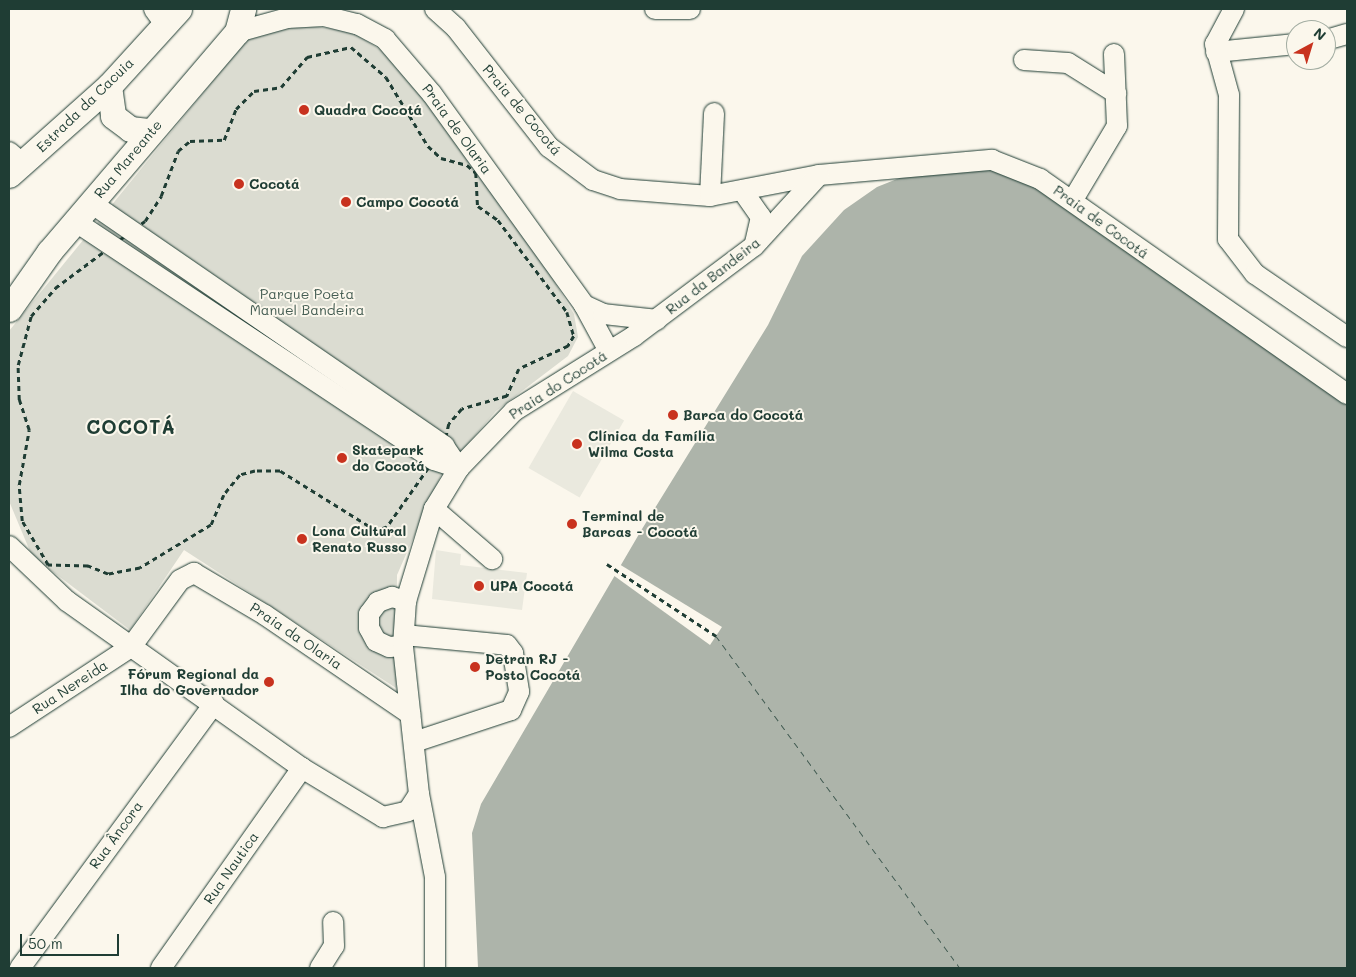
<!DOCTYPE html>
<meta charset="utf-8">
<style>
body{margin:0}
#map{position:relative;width:1356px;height:977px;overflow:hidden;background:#fbf7ec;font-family:Mali,sans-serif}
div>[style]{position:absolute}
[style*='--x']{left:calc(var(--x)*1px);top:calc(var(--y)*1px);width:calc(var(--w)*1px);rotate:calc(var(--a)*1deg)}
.built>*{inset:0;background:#eae9de;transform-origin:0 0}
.green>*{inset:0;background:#dbdcd1}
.water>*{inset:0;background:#adb4aa}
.pier>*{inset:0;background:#fbf7ec}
.ferry>*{height:1px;margin-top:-0.5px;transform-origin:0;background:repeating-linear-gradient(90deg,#425b52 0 6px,transparent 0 11px)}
.path>*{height:2.5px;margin-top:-1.25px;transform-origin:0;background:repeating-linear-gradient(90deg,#1f3d34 0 5px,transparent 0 9px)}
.roads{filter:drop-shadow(0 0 1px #1f3d34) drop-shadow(0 0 1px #1f3d34)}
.minor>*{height:20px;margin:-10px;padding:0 10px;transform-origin:10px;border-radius:10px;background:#fbf7ec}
.major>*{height:25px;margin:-12.5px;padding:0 12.5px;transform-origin:12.5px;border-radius:12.5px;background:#fbf7ec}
.dots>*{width:14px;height:14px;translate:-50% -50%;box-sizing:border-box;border:2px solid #fbf7ec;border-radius:50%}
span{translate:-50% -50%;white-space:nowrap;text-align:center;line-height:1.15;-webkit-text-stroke:4px #fbf7ec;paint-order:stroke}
.street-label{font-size:14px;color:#1f3d34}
.poi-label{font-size:14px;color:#1f3d34;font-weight:700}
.left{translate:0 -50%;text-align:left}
.right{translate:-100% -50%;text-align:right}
.park-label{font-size:14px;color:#455d53}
.district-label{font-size:19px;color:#1f3d34;font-weight:700;letter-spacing:1px}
.frame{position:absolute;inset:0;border:10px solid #1f3d34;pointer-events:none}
.north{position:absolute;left:1286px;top:20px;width:50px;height:50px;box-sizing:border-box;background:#fbf7ec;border:1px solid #a3ada2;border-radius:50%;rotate:39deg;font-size:14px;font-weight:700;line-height:20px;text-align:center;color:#1f3d34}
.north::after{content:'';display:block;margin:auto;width:18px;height:22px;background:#c8321e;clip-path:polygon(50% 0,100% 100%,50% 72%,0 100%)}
.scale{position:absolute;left:20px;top:934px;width:99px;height:22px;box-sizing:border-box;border:2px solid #1f3d34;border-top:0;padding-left:6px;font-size:15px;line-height:18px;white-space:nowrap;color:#1f3d34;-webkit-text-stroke:4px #fbf7ec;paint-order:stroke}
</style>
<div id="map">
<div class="built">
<i style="left:573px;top:391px;width:59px;height:89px;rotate:30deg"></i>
<i style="clip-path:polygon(436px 550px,461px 554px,460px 565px,527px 573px,522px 610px,432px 599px)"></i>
</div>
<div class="green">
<i style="clip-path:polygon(301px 24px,352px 32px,381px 50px,426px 97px,548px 271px,574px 314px,578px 337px,568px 356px,496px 411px,441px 475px,397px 575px,396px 688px,184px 550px,130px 630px,32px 556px,9px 501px,9px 331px,247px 39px)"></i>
</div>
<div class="water">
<i style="clip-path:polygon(990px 168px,1039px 185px,1288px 365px,1347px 401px,1347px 968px,478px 968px,472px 833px,481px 804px,642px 529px,768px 325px,802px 256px,844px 210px,877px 187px,907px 175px)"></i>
</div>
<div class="pier">
<i style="clip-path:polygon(619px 564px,722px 627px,710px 645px,613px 575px)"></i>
</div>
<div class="ferry">
<i style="--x:716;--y:636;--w:412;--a:53.7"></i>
</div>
<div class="path">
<i style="--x:351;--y:47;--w:46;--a:40.6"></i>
<i style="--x:386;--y:77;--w:81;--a:58.7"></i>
<i style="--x:428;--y:146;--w:18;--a:43"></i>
<i style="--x:441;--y:158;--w:27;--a:15"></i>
<i style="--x:467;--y:165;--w:12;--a:42"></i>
<i style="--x:476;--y:173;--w:33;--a:87"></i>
<i style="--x:478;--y:206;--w:24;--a:35"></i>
<i style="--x:498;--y:220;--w:115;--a:53.1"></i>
<i style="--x:567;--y:312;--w:25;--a:74"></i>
<i style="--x:574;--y:336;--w:12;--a:121"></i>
<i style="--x:568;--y:346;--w:54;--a:154.9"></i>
<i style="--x:519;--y:369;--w:30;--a:114"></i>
<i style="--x:507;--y:396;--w:47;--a:163.9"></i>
<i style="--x:462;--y:409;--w:20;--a:131"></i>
<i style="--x:449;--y:424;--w:23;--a:103"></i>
<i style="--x:444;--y:446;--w:99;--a:125.1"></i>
<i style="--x:387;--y:527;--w:12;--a:160"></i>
<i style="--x:376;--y:531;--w:113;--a:-148"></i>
<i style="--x:280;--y:471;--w:25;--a:180"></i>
<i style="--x:255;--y:471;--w:16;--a:165"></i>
<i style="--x:240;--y:475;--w:26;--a:129"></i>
<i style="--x:224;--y:495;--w:33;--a:113"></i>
<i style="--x:211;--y:525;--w:83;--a:148.8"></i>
<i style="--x:140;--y:568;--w:33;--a:169"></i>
<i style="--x:108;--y:574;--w:22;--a:-158"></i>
<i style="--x:88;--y:566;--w:40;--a:-178.6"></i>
<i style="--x:48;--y:565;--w:51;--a:-120.6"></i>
<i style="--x:22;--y:521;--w:36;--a:-95"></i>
<i style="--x:19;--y:485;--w:56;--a:-79.7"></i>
<i style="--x:29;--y:430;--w:32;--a:-108"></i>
<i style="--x:19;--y:400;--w:35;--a:-92"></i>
<i style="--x:18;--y:365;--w:51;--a:-75.1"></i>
<i style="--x:31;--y:316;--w:37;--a:-49"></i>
<i style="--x:55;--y:288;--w:112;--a:-36.7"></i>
<i style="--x:145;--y:221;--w:30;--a:-57"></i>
<i style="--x:161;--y:196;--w:48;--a:-69.3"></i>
<i style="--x:178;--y:151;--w:16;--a:-40"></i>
<i style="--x:190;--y:141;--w:34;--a:-2"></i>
<i style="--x:224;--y:140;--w:33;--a:-69"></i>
<i style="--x:236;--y:109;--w:25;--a:-45"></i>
<i style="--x:254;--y:91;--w:27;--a:-8"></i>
<i style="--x:281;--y:87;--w:40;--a:-49"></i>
<i style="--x:307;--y:57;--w:45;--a:-12.8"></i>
<i style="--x:607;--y:564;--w:131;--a:33.4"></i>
</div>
<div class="roads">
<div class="minor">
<i style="--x:154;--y:9;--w:19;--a:54"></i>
<i style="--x:435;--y:9;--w:28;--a:42"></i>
<i style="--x:456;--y:28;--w:151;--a:52"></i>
<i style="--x:549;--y:147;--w:55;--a:36.9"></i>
<i style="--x:593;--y:180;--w:28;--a:18"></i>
<i style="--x:620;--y:189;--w:90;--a:4.4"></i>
<i style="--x:710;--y:196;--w:111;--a:-10.9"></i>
<i style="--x:819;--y:175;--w:174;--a:-5"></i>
<i style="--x:992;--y:160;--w:52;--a:21.6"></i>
<i style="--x:1040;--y:179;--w:375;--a:35"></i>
<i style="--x:655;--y:9;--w:35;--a:0"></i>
<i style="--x:1234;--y:9;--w:40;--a:118"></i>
<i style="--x:1215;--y:44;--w:53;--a:74.6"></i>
<i style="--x:1229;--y:95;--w:144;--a:90.4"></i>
<i style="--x:1228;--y:239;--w:44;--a:52.4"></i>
<i style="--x:1255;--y:274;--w:112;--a:34.4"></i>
<i style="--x:237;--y:32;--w:52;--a:-15.6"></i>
<i style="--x:287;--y:18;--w:37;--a:-3"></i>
<i style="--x:324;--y:16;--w:34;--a:14"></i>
<i style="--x:357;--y:24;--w:32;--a:28"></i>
<i style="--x:385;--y:39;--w:72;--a:49.5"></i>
<i style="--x:432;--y:94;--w:260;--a:54.2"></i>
<i style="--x:584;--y:305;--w:52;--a:61.5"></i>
<i style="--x:1326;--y:40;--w:22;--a:-16"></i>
<i style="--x:1216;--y:52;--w:80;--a:-5.7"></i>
<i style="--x:1024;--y:60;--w:44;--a:3.9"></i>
<i style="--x:1068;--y:63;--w:57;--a:32"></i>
<i style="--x:9;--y:152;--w:18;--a:41"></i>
<i style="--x:744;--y:193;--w:29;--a:55"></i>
<i style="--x:761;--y:217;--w:27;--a:103"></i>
<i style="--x:1077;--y:193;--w:78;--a:-59.2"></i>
<i style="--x:1117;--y:126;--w:72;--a:-92.4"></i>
<i style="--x:710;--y:196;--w:83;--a:-87.2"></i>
<i style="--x:91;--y:203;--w:429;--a:34.5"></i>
<i style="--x:444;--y:446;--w:27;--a:56"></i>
<i style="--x:76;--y:222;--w:430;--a:33.6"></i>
<i style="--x:434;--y:460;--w:26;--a:18"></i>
<i style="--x:584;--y:305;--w:21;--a:25"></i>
<i style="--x:603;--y:314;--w:54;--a:6.3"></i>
<i style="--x:434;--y:509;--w:77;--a:40.8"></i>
<i style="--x:9;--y:546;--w:80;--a:43.5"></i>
<i style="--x:67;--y:601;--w:288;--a:35.4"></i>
<i style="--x:302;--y:768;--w:95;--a:31.2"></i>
<i style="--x:383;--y:817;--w:26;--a:-13"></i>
<i style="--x:408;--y:811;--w:20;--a:-57"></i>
<i style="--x:404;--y:635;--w:103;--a:5.5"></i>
<i style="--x:507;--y:645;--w:10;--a:53"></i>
<i style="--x:513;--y:653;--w:39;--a:81"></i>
<i style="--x:519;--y:692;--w:20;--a:114"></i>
<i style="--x:511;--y:710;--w:102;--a:161.7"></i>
<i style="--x:403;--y:646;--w:14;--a:176"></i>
<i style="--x:389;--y:647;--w:14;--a:-155"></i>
<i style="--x:376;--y:641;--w:15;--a:-118"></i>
<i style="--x:369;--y:628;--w:14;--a:-90"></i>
<i style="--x:369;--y:614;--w:15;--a:-53"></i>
<i style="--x:378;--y:602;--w:15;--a:-20"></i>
<i style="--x:392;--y:597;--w:15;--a:16"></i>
<i style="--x:9;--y:727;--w:146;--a:-33.3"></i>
<i style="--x:131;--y:647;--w:83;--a:-53.8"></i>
<i style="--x:180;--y:580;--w:16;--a:-27"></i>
<i style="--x:194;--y:573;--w:82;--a:30.6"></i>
<i style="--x:265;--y:615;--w:176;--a:34.3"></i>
<i style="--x:20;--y:968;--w:328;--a:-53.7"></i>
<i style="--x:161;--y:968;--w:245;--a:-54.8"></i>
<i style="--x:320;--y:968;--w:26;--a:-58"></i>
<i style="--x:334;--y:946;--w:24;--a:-92"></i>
<i style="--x:435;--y:968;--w:91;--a:-90"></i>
<i style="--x:435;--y:877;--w:85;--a:-100.9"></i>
<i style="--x:419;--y:794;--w:149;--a:-96.2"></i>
<i style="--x:403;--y:646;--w:45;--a:-86.2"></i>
<i style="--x:406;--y:601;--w:96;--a:-73.1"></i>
<i style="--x:434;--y:509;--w:48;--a:-58.6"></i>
<i style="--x:459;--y:468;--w:79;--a:-46"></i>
<i style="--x:514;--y:411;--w:142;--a:-32"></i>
<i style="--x:634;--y:336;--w:150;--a:-36.9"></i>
<i style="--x:754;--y:246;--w:96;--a:-47.5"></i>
</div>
<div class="major">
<i style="--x:109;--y:86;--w:30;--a:82"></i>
<i style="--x:113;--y:116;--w:21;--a:37"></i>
<i style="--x:130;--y:129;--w:20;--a:6"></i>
<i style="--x:9;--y:175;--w:134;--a:-41.7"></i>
<i style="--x:109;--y:86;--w:104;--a:-47.7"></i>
<i style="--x:9;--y:309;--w:70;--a:-54.9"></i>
<i style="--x:49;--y:252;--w:289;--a:-49.5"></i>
<i style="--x:237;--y:32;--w:24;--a:-75"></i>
</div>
</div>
<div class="dots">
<i style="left:304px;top:110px;background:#c8321e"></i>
<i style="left:239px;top:184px;background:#c8321e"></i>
<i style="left:346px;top:202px;background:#c8321e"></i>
<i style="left:673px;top:415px;background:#c8321e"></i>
<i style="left:577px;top:444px;background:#c8321e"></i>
<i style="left:342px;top:458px;background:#c8321e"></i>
<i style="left:572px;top:524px;background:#c8321e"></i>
<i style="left:302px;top:539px;background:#c8321e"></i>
<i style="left:479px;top:586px;background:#c8321e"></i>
<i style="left:475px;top:667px;background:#c8321e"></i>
<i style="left:269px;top:682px;background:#c8321e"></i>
</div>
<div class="street-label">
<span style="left:85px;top:105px;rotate:-44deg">Estrada da Cacuia</span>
<span style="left:522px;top:110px;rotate:50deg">Praia de Cocotá</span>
<span style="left:457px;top:129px;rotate:54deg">Praia de Olaria</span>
<span style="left:128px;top:159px;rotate:-50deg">Rua Mareante</span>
<span style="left:1101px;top:222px;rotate:36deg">Praia de Cocotá</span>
<span style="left:713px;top:276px;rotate:-38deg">Rua da Bandeira</span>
<span style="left:558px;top:385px;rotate:-33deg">Praia do Cocotá</span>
<span style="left:296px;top:636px;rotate:34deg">Praia da Olaria</span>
<span style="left:70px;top:687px;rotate:-33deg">Rua Nereida</span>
<span style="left:116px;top:835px;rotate:-54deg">Rua Âncora</span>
<span style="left:231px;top:868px;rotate:-55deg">Rua Nautica</span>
</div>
<div class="poi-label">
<span class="left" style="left:314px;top:110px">Quadra Cocotá</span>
<span class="left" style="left:249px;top:184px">Cocotá</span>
<span class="left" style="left:356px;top:202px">Campo Cocotá</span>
<span class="left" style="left:683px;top:415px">Barca do Cocotá</span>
<span class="left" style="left:588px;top:444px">Clínica da Família<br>Wilma Costa</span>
<span class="left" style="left:352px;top:458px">Skatepark<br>do Cocotá</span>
<span class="left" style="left:582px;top:524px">Terminal de<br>Barcas - Cocotá</span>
<span class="left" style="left:312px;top:539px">Lona Cultural<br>Renato Russo</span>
<span class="left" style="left:490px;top:586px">UPA Cocotá</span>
<span class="left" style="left:485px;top:667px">Detran RJ -<br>Posto Cocotá</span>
<span class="right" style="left:259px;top:682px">Fórum Regional da<br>Ilha do Governador</span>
</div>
<div class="park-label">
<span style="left:307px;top:302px">Parque Poeta<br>Manuel Bandeira</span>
</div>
<div class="district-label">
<span style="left:131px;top:427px">COCOTÁ</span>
</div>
<div class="frame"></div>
<div class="north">N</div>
<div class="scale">50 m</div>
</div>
